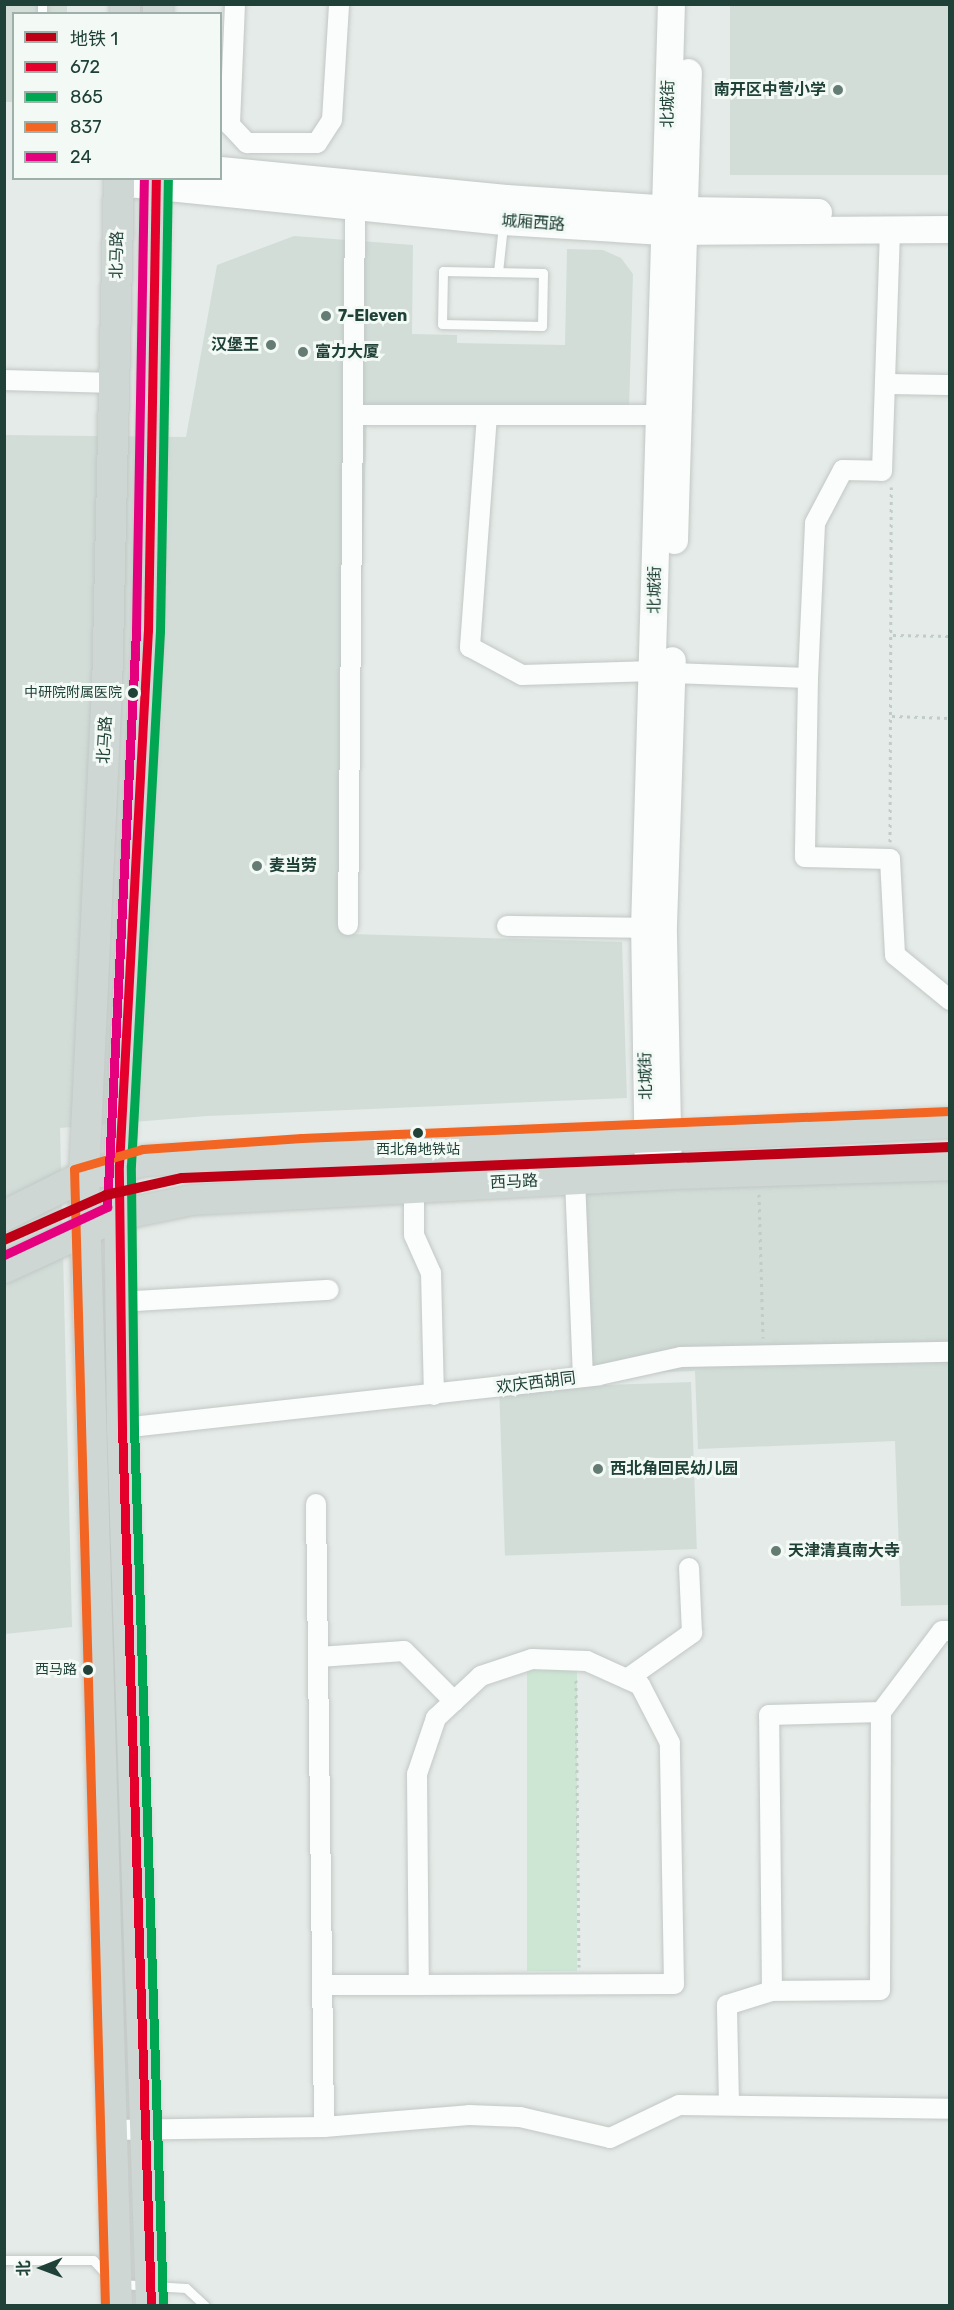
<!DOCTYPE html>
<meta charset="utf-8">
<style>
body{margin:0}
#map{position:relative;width:954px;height:2310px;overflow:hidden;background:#e5ebe8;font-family:Rubik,"Noto Sans SC",sans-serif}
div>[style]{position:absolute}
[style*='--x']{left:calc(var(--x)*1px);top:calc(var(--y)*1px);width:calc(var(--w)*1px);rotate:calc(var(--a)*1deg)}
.built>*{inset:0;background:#d2ddd8;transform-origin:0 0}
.green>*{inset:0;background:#cde6d4;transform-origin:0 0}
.path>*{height:3px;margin-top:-1.5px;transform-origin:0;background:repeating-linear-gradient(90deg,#c1cbc7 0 3px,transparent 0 7.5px)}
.roads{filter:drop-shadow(0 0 2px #c2c8c5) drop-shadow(0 0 2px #c2c8c5)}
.lane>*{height:9px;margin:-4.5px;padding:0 4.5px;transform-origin:4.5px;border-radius:4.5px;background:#fbfcfc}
.street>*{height:20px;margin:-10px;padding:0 10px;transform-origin:10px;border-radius:10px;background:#fbfcfc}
.secondary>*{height:27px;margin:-13.5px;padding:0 13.5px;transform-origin:13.5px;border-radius:13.5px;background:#fbfcfc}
.primary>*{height:30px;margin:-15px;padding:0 15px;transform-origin:15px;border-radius:15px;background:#ced7d4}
.bus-1>*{height:9px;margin:-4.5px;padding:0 4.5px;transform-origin:4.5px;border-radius:4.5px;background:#e4002b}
.bus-2>*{height:9px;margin:-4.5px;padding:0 4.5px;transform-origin:4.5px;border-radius:4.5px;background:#00a651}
.bus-3>*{height:9px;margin:-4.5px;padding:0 4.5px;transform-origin:4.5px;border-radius:4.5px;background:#f26522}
.bus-4>*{height:9px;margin:-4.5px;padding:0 4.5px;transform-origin:4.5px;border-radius:4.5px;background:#e5007d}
.metro-1>*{height:10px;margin:-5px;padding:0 5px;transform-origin:5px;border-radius:5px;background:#bd0016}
.dots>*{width:16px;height:16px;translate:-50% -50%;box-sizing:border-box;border:3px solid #f3faf6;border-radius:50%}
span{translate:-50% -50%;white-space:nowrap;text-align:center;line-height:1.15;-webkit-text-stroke:6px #f3faf6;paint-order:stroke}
.bus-label{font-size:14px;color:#204137}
.right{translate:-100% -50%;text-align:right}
.poi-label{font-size:16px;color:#204137;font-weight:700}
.left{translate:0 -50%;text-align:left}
.street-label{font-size:16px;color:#204137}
.frame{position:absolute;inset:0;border:6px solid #204137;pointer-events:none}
.legend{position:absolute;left:12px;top:12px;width:210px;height:168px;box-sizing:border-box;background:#f3faf6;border:2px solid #9fb0aa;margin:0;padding:8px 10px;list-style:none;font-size:18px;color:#204137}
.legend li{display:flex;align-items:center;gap:12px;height:30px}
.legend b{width:30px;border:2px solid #9fb0aa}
.north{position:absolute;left:12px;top:2238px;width:60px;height:60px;-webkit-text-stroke:4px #f3faf6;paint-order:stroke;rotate:269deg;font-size:16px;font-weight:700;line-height:24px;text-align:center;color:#204137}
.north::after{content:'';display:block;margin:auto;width:21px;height:27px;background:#204137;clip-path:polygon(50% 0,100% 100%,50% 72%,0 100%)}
</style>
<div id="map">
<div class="built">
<i style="clip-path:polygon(5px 5px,67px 5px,67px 13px,14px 14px,13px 102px,5px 102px)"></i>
<i style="left:730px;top:5px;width:219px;height:170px"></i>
<i style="clip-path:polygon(294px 236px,413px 245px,412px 334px,457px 335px,457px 343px,565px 345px,567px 249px,603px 250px,621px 258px,633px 274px,629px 409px,367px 412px,352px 934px,622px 942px,627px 1098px,207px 1116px,60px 1128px,72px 1627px,5px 1634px,4px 435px,186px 437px,217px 265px)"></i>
<i style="clip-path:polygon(949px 1179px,949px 1605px,901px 1606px,895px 1441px,698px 1449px,695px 1371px,588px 1375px,581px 1193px)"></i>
<i style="left:691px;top:1382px;width:167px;height:192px;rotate:88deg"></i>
</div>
<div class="green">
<i style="left:577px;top:1670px;width:301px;height:50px;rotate:90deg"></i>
</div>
<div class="path">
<i style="--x:893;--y:635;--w:57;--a:1"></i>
<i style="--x:892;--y:716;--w:58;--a:2"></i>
<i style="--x:890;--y:842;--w:355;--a:-89.8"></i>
<i style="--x:759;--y:1194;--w:144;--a:88.4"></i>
<i style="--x:576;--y:1680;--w:287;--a:89.4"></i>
</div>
<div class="roads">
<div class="lane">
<i style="--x:42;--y:14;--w:10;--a:-90"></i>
<i style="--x:443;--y:271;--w:100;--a:1.1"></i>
<i style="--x:543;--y:273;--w:53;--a:91.1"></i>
<i style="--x:542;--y:326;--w:100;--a:-178.9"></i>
<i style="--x:442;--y:324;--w:53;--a:-88.9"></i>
<i style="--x:498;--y:272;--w:47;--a:-83.9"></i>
<i style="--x:4;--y:2260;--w:89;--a:0"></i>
<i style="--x:93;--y:2260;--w:22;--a:47"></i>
<i style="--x:119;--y:2284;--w:67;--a:3.4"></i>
<i style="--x:186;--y:2288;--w:26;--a:43"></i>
</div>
<div class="street">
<i style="--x:235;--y:4;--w:121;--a:92.4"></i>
<i style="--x:230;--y:125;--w:25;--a:47"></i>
<i style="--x:247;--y:143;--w:70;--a:0"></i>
<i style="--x:317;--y:143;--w:27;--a:-57"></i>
<i style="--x:332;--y:120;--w:116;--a:-86.5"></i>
<i style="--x:4;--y:380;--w:111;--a:1.5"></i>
<i style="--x:885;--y:384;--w:65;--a:0.9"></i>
<i style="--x:353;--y:415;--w:304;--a:0"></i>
<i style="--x:487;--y:415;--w:233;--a:94.2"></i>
<i style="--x:470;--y:647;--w:59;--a:28.3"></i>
<i style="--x:522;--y:675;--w:132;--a:-1.7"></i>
<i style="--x:672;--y:673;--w:136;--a:2.1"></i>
<i style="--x:808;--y:678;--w:155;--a:-87.4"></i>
<i style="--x:815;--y:523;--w:60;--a:-62.2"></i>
<i style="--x:843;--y:470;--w:39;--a:1"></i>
<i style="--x:882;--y:471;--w:241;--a:-88.1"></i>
<i style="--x:808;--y:678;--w:179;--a:91"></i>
<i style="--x:805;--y:857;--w:85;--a:1.3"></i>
<i style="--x:890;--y:859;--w:96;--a:87"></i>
<i style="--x:895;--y:955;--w:71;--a:39.3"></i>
<i style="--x:348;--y:925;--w:721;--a:-89.44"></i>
<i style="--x:507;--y:926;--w:137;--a:0.8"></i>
<i style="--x:575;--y:1179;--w:198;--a:87.7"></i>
<i style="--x:414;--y:1188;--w:47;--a:90"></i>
<i style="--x:414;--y:1235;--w:42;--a:65.9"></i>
<i style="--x:431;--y:1273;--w:122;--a:88.6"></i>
<i style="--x:119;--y:1302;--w:210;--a:-3.3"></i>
<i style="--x:122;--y:1428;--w:480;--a:-6.3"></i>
<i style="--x:599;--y:1375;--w:84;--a:-12.4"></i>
<i style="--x:681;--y:1357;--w:269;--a:-1.1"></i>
<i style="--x:316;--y:1504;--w:623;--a:89.26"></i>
<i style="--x:319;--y:1657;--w:85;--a:-4"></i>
<i style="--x:404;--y:1651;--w:71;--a:45"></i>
<i style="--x:627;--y:1679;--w:80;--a:-35.3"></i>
<i style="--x:692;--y:1633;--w:65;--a:-92.6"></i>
<i style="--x:324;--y:1985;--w:95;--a:0"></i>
<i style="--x:419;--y:1985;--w:255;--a:-0.2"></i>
<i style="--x:674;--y:1984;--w:241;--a:-91"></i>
<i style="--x:670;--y:1743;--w:65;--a:-117.3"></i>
<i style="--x:640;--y:1685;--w:58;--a:-155.6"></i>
<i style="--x:587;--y:1661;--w:55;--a:-177.9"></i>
<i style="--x:532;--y:1659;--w:54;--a:161.6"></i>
<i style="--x:481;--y:1676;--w:62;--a:137"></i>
<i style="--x:436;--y:1718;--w:59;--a:108.7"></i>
<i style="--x:417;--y:1774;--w:211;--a:89.5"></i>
<i style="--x:772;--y:1991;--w:276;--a:-90.6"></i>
<i style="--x:769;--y:1715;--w:112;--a:-1.5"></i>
<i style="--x:729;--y:2104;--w:99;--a:-91.2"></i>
<i style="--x:727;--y:2005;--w:47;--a:-17.3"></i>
<i style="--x:772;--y:1991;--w:108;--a:-0.5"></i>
<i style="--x:880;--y:1990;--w:278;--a:-89.8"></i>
<i style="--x:881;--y:1712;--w:101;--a:-53"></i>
<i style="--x:942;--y:1631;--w:8;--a:0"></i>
<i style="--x:110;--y:2130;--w:214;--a:-0.8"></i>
<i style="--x:324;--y:2127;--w:145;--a:-4.7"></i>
<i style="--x:469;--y:2115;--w:51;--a:2.2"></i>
<i style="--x:520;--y:2117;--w:92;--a:13.1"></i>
<i style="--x:610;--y:2138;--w:76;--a:-25.6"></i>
<i style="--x:679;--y:2105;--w:271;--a:0.8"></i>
</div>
<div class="secondary">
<i style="--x:220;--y:170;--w:287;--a:5.6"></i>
<i style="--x:506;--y:198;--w:179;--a:3.8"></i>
<i style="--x:685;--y:210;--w:133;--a:0.9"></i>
<i style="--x:119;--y:182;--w:386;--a:5.8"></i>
<i style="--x:503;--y:221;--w:160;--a:3.6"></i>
<i style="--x:663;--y:231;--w:287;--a:-0.4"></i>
<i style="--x:674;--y:540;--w:468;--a:-88.3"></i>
<i style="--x:668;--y:1174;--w:249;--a:-91.2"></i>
<i style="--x:663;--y:925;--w:265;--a:-88.1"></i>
<i style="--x:648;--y:1175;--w:247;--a:-90.9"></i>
<i style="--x:644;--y:928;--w:924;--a:-88.33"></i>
</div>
<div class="primary">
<i style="--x:125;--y:14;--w:10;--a:-90"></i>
<i style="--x:158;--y:14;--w:10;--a:-90"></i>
<i style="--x:4;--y:1216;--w:89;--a:-26.6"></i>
<i style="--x:84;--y:1176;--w:63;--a:-13.8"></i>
<i style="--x:145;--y:1161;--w:806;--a:-2.7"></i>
<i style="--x:4;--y:1268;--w:127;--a:-24.7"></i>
<i style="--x:119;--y:1215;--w:75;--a:-11.6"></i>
<i style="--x:192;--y:1200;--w:477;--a:-3.1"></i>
<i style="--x:668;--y:1174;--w:282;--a:-1.8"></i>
<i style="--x:117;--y:2306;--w:1130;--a:-91.67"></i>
<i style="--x:84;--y:1176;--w:484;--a:-87.3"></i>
<i style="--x:107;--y:693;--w:515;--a:-88.67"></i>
<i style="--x:151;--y:2306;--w:878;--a:-91.89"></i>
<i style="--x:122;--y:1428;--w:263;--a:-90.7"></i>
<i style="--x:119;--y:1165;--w:536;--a:-86.9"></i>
<i style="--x:148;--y:630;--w:452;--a:-89"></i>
</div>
</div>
<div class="bus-1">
<i style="--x:151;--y:2306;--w:878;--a:-91.89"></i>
<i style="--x:122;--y:1428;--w:263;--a:-90.7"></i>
<i style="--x:119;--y:1165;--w:536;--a:-86.9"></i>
<i style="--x:148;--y:630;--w:452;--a:-89"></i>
</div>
<div class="bus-2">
<i style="--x:163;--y:2306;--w:878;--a:-91.89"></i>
<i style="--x:134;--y:1428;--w:263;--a:-90.7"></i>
<i style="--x:131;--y:1165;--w:535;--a:-86.89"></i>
<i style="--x:160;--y:631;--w:453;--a:-89"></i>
</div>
<div class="bus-3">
<i style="--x:105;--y:2306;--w:1137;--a:-91.56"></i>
<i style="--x:74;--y:1169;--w:72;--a:-16.2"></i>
<i style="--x:143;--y:1149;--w:159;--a:-4"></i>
<i style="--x:302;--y:1138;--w:648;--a:-2.39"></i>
</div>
<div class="bus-4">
<i style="--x:4;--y:1255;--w:114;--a:-25"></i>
<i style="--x:107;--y:1207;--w:578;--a:-87.12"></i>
<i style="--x:136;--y:630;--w:452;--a:-89"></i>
</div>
<div class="metro-1">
<i style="--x:4;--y:1240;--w:111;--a:-23.8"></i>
<i style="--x:106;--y:1195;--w:78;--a:-12.6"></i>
<i style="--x:182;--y:1178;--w:769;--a:-2.31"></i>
</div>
<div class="dots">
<i style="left:838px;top:90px;background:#657c75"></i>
<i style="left:326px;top:316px;background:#657c75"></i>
<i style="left:271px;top:345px;background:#657c75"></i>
<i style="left:303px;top:352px;background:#657c75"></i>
<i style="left:133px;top:693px;background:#204137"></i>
<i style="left:257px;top:866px;background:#657c75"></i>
<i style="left:418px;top:1133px;background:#204137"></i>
<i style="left:598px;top:1469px;background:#657c75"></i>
<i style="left:776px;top:1551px;background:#657c75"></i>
<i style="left:88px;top:1670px;background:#204137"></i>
</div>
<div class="bus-label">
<span class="right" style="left:122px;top:693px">中研院附属医院</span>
<span style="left:418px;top:1150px">西北角地铁站</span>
<span class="right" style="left:77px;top:1670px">西马路</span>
</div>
<div class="poi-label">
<span class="right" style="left:826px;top:90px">南开区中营小学</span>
<span class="left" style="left:338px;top:316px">7-Eleven</span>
<span class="right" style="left:259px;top:345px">汉堡王</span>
<span class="left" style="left:315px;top:352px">富力大厦</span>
<span class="left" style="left:269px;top:866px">麦当劳</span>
<span class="left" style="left:610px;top:1469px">西北角回民幼儿园</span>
<span class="left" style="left:788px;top:1551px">天津清真南大寺</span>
</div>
<div class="street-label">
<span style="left:668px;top:104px;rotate:-89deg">北城街</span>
<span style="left:533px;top:223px;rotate:4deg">城厢西路</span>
<span style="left:117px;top:255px;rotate:-89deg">北马路</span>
<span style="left:655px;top:590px;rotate:-89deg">北城街</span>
<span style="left:105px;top:740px;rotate:-87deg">北马路</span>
<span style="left:646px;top:1076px;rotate:-91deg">北城街</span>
<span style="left:514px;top:1182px;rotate:-3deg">西马路</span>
<span style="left:536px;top:1383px;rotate:-7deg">欢庆西胡同</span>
</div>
<div class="frame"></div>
<ul class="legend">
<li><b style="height:8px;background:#bd0016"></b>地铁 1</li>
<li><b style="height:8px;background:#e4002b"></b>672</li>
<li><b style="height:8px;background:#00a651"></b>865</li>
<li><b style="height:8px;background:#f26522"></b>837</li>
<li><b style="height:8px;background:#e5007d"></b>24</li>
</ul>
<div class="north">北</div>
</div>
